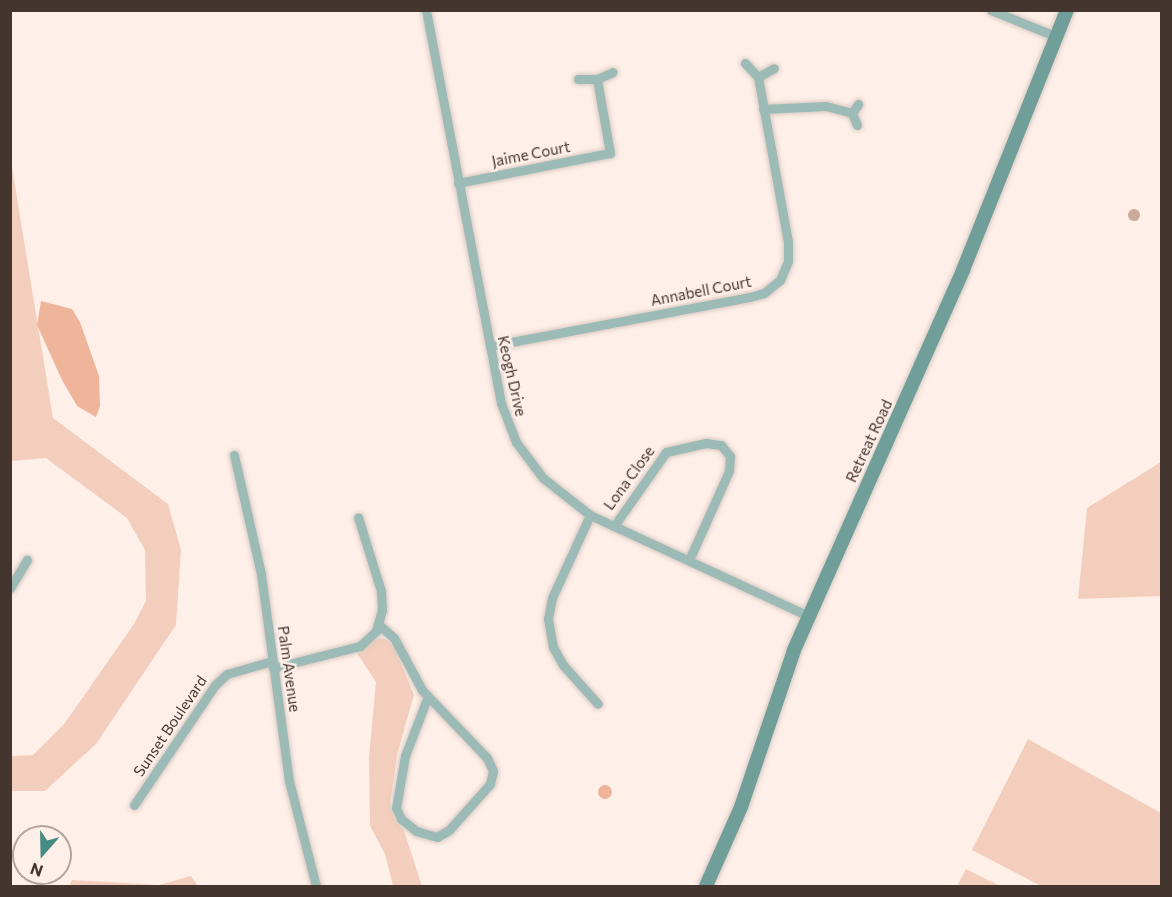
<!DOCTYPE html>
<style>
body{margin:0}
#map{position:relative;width:1172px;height:897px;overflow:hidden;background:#feefe8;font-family:Commissioner,sans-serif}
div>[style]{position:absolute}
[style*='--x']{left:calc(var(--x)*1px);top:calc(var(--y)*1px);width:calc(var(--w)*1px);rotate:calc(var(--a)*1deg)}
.green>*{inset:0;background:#f3cebc}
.water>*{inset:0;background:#eeb59a}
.round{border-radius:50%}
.shadow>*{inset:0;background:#0003}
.building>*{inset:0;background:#cca999}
.roads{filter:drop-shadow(0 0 2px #d9cac3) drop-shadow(0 0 2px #d9cac3)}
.street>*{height:9px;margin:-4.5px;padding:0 4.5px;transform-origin:4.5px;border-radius:4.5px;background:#9cbbb7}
.secondary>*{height:14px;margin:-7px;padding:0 7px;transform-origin:7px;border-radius:7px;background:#709f9a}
span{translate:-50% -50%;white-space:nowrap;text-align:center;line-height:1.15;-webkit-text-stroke:5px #feefe8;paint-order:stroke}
.street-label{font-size:15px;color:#44362f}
.frame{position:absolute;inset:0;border:12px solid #44362f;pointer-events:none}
.north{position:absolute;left:12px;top:825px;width:60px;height:60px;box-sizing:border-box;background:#feefe8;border:2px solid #b4a59e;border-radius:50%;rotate:200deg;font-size:16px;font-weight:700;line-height:24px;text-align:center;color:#44362f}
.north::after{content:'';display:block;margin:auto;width:21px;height:27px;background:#458c85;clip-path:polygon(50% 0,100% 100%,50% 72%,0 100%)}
</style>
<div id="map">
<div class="green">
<i style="clip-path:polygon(10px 155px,53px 418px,168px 504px,181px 550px,176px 625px,96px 744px,45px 791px,11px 791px,11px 756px,33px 755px,65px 723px,134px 624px,146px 601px,145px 550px,127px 518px,46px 458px,11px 461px)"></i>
<i style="clip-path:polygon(1161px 462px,1161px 596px,1078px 599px,1087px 508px)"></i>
<i style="clip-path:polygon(377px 638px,386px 639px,395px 649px,414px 695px,397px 755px,390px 805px,395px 820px,404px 831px,422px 886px,393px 886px,385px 854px,370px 826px,369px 757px,376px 682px,357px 653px)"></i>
<i style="clip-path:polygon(1028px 739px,1161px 813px,1161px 886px,1041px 886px,972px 850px)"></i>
<i style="clip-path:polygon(966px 869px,1000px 886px,957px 886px)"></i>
<i style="clip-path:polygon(191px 876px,198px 886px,69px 886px,72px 880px,159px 885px)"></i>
</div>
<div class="water">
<i style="clip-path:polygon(41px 301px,72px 309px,80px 322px,99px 376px,100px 406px,96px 417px,77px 406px,62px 380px,37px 325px)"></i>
<i class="round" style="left:598px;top:785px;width:14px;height:14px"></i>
</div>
<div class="shadow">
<i style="clip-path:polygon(1132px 212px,1139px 215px,1137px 221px,1129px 219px)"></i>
</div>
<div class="building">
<i class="round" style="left:1128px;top:209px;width:12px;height:12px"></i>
</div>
<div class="roads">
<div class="street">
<i style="--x:426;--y:10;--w:400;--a:79.2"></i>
<i style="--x:501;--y:403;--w:42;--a:69"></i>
<i style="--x:516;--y:442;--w:45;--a:53.1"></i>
<i style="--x:543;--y:478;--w:60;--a:38.2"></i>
<i style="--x:590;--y:515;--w:241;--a:24.8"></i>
<i style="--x:991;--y:10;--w:71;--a:22.2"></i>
<i style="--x:758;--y:77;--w:18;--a:-29"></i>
<i style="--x:578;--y:79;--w:19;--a:0"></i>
<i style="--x:597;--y:79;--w:17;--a:-24"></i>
<i style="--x:763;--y:109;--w:63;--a:-2.7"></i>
<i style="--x:826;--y:106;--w:27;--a:15"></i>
<i style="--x:857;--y:125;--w:13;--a:-113"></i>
<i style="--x:852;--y:113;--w:11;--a:-56"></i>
<i style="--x:458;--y:183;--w:155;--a:-11.2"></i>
<i style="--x:610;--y:153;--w:75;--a:-100"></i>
<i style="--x:490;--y:346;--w:265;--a:-10.7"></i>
<i style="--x:750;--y:297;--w:15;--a:-16"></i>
<i style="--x:764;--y:293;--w:21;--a:-39"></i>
<i style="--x:780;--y:280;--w:21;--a:-67"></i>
<i style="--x:788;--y:261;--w:19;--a:-90"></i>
<i style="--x:788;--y:242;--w:168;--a:-100.3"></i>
<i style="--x:758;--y:77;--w:19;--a:-133"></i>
<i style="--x:234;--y:455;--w:122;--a:77.2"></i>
<i style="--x:261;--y:574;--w:209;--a:82.3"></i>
<i style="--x:289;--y:781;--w:108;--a:75.6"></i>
<i style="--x:590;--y:515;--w:91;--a:114.6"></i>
<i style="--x:552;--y:598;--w:21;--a:101"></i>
<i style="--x:548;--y:619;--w:28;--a:80"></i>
<i style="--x:553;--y:647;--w:21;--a:61"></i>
<i style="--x:563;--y:665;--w:52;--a:48.1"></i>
<i style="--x:614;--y:526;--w:90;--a:-54.9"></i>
<i style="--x:666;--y:452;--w:41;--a:-12.7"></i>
<i style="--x:706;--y:443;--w:15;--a:8"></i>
<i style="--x:721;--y:445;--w:14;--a:51"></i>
<i style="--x:730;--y:456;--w:15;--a:94"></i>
<i style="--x:729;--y:471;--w:98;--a:114.2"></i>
<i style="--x:10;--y:588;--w:33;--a:-59"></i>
<i style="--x:378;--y:624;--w:21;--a:41"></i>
<i style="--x:394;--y:638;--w:59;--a:61.7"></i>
<i style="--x:422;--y:690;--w:94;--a:46.3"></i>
<i style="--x:487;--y:758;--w:14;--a:65"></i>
<i style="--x:493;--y:771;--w:13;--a:103"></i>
<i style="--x:490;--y:784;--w:62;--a:131.7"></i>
<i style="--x:449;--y:830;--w:14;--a:150"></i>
<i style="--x:437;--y:837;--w:22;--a:-164"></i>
<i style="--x:416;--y:831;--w:19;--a:-141"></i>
<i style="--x:401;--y:819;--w:12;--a:-114"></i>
<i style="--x:396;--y:808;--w:53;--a:-80.2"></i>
<i style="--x:405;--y:756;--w:64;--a:-69"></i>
<i style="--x:273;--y:668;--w:90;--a:-14.2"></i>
<i style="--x:360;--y:646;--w:22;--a:-43"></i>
<i style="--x:376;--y:631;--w:22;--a:-74"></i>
<i style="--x:382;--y:610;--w:19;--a:-93"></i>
<i style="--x:381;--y:591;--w:77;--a:-107.3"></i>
<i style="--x:134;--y:805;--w:145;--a:-56"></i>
<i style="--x:215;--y:685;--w:16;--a:-43"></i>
<i style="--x:227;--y:674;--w:47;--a:-16.1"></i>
</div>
<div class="secondary">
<i style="--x:706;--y:886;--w:86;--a:-66.1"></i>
<i style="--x:741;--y:807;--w:166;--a:-71.3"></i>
<i style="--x:794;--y:650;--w:416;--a:-66"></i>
<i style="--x:963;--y:270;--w:280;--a:-68.2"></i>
</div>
</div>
<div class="street-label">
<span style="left:531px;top:154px;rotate:-11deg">Jaime Court</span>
<span style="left:701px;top:291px;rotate:-11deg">Annabell Court</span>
<span style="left:512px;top:376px;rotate:77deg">Keogh Drive</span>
<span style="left:869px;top:441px;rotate:-65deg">Retreat Road</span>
<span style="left:629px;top:478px;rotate:-54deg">Lona Close</span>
<span style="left:289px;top:669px;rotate:82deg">Palm Avenue</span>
<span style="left:170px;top:726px;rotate:-56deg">Sunset Boulevard</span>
</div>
<div class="frame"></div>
<div class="north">N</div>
</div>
